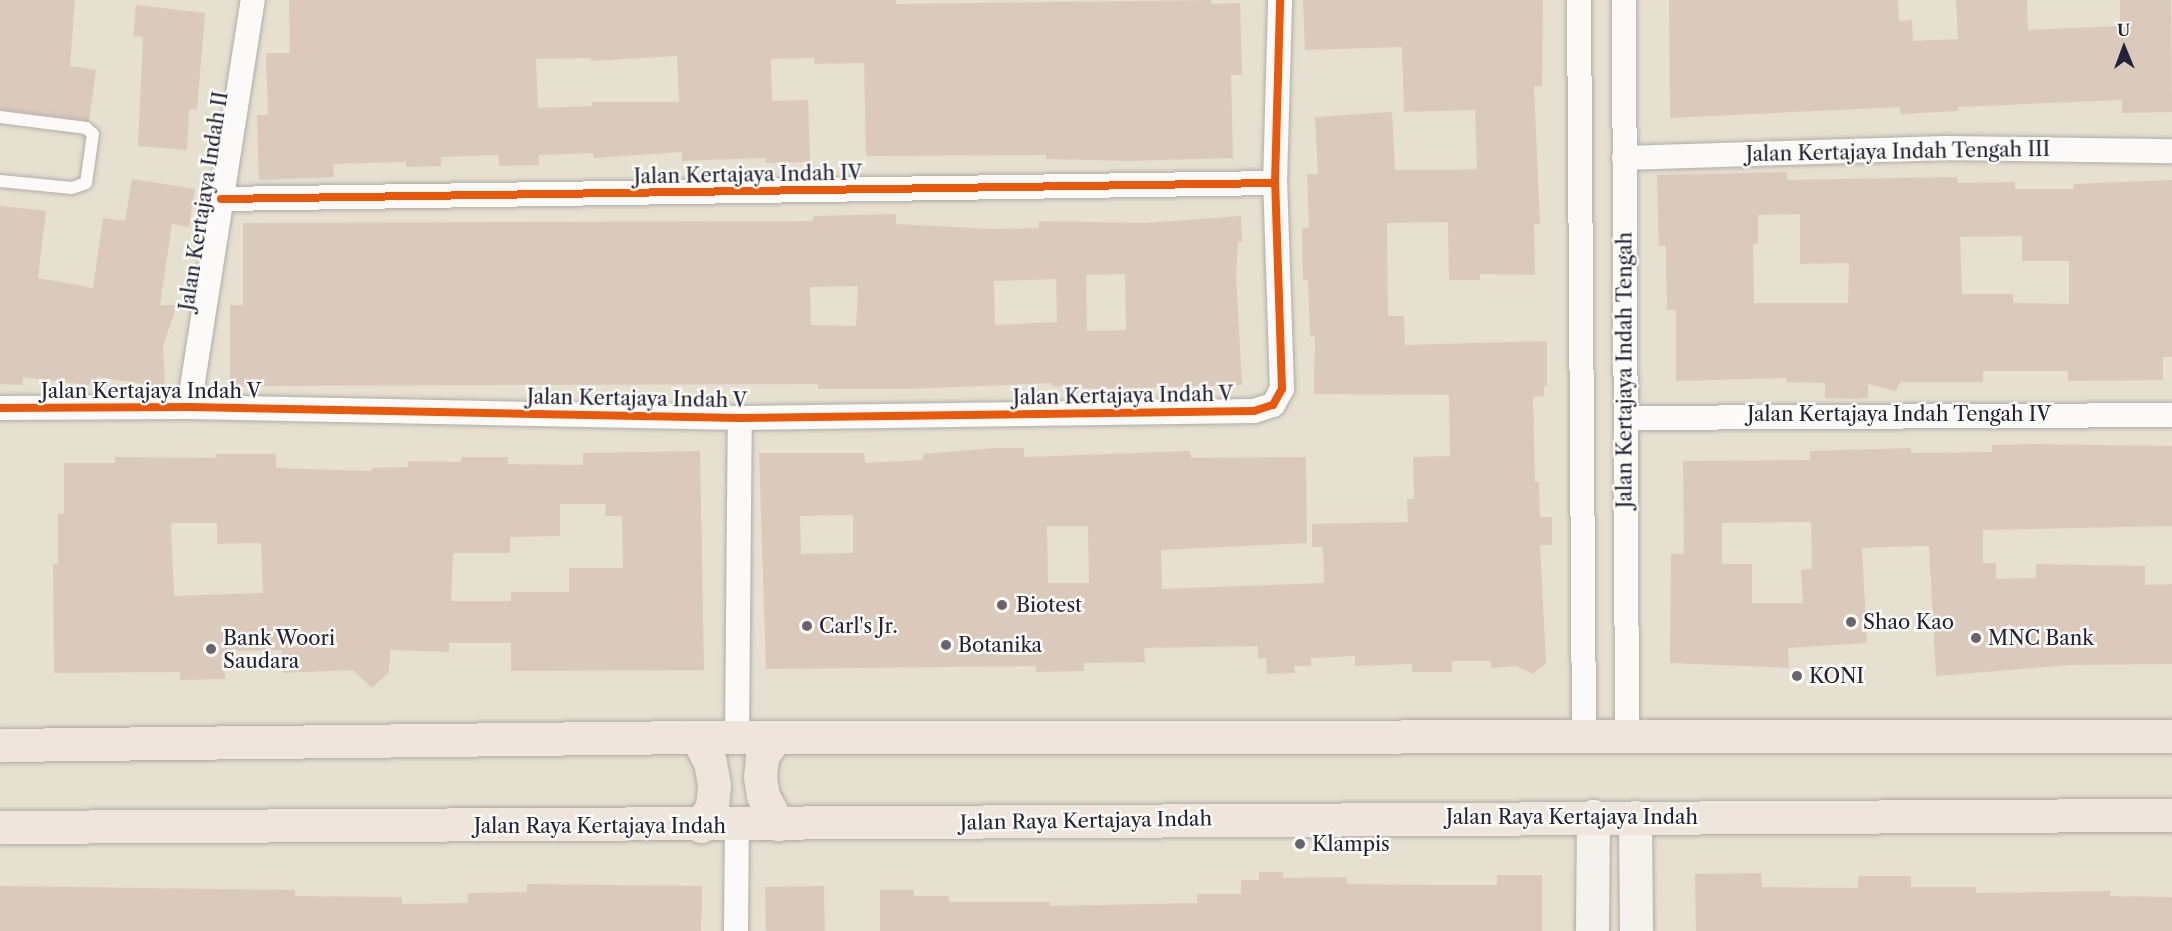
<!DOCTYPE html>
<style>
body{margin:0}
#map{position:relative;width:2172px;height:931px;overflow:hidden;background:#e6e0d0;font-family:"Libre Caslon Text",serif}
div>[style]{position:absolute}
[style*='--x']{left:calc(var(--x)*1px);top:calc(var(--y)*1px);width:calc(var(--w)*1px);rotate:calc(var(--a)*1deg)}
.building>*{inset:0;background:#dbc9bb;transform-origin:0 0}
.roads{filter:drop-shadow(0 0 2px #b1ada6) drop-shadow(0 0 2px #b1ada6)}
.service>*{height:12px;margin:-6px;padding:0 6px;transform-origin:6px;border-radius:6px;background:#fbfaf8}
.minor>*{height:24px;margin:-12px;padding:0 12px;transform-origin:12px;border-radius:12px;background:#fbfaf8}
.secondary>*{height:33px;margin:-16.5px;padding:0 16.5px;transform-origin:16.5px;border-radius:16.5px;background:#f5f2ee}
.primary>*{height:33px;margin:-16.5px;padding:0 16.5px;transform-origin:16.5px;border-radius:16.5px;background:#eee5dd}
.cycleway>*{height:8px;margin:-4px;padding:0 4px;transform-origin:4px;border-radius:4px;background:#e8590c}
.dots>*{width:16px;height:16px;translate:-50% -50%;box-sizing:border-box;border:3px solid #fdfcf7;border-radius:50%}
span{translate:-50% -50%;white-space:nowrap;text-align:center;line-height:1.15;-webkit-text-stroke:5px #fdfcf7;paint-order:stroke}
.street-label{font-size:20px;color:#22223b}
.poi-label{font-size:20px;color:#22223b}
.left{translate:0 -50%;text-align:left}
.north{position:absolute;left:2094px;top:18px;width:60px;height:60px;-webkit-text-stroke:4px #fdfcf7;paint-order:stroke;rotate:359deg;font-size:16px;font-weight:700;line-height:24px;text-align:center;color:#22223b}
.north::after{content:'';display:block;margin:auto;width:21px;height:27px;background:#22223b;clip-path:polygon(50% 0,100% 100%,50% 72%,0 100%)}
</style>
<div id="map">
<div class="building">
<i style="clip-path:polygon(0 0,75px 0,70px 66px,96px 70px,89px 121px,0 109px)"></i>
<i style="clip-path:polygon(evenodd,289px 0,896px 0,896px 4px,1211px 0,1211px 4px,1240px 3px,1242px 75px,1231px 75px,1233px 158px,1130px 161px,1046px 159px,1046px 155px,866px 156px,864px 63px,814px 64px,814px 58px,771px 59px,772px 101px,808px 100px,810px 162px,766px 163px,766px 158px,682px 161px,682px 152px,594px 158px,593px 153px,539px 155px,539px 165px,499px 166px,499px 155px,441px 157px,441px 166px,406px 167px,406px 162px,333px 164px,334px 177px,259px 180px,257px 115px,268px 115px,266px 53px,290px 53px,289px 0,677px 56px,679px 102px,592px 102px,592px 106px,538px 108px,536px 59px,591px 58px,591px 61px,677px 56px)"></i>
<i style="clip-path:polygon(evenodd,1303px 0,1543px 0,1542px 86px,1534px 86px,1540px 224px,1534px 224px,1535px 275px,1480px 274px,1480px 280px,1449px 280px,1448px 222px,1387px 223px,1388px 316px,1404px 316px,1405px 345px,1547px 341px,1547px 386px,1544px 386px,1544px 396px,1533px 397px,1535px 482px,1539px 482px,1540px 517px,1552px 517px,1552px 545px,1540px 545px,1546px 663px,1533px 674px,1516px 666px,1491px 668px,1491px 661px,1452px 661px,1452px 672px,1412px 672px,1412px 664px,1355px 666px,1355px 656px,1311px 658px,1311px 666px,1294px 666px,1295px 673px,1267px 674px,1266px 658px,1258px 659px,1258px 646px,1144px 648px,1145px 662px,1084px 663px,1084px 671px,1036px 672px,1036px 666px,766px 669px,759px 453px,864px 453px,865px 463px,923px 460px,923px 454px,996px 448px,1024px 448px,1024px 457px,1190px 451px,1191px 458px,1306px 457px,1307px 543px,1161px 550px,1162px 589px,1324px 583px,1323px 547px,1312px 547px,1312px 524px,1408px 522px,1407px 499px,1414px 499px,1413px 457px,1450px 456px,1449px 395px,1314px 394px,1315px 336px,1310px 337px,1308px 280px,1303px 280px,1302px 228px,1309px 228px,1307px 174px,1318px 174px,1315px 117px,1392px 112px,1395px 170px,1452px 170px,1477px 169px,1475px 110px,1404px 112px,1402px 47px,1305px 50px,1303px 0,853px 515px,853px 553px,801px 554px,800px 516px,853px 515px,1303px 0,1047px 526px,1088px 526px,1089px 583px,1048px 583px,1047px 526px)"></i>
<i style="clip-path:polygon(1669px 0,1898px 0,1899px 21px,1912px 20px,1913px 41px,1958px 39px,1956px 0,2027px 0,2028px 30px,2120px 26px,2120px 0,2171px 0,2172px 112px,2122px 113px,2122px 100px,1958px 107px,1958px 111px,1901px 114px,1900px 107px,1670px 118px)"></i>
<i style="clip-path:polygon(136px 5px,205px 13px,197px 110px,189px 109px,187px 150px,138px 146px,143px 37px,133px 36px)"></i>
<i style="clip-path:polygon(evenodd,1787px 172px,1787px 180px,1957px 177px,1958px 183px,2015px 182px,2015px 189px,2074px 189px,2074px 184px,2172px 180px,2172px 357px,2163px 357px,2163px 380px,2068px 381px,2068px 371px,1983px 371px,1983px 382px,1901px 382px,1895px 391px,1868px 384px,1868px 398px,1855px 399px,1825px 398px,1825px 383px,1786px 382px,1786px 378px,1676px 381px,1676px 310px,1667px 310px,1666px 246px,1659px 246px,1657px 175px,1787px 172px,1800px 214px,1800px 264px,1849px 263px,1848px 303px,1754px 303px,1753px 244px,1758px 244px,1758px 215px,1800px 214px,1787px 172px,2022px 236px,2022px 261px,2069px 261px,2069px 304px,2013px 303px,2013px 294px,1962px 294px,1960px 237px,2022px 236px)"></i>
<i style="clip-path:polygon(132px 179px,195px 189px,189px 227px,172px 224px,160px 305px,177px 305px,163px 346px,165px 387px,97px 377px,96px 386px,23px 377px,22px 385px,0 384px,0 206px,46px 211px,38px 278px,93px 288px,103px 218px,125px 221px)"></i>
<i style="clip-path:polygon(evenodd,896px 214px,896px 224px,991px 229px,1039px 228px,1039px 221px,1145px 223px,1241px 216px,1242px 242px,1238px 242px,1236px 275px,1242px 385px,1099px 389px,1052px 386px,1052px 383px,908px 389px,818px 389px,818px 384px,230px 386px,230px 305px,243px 305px,243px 223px,813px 221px,813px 216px,896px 214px,1125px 274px,1126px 330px,1087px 331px,1086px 275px,1125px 274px,896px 214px,1056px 279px,1057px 322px,995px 325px,994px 281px,1056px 279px,896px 214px,858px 286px,856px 326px,811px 325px,810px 287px,858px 286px)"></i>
<i style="clip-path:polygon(evenodd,2031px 444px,2172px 446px,2172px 526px,1983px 530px,1983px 563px,1996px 563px,1996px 579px,2036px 578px,2036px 564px,2145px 566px,2145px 585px,2172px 584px,2172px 664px,2070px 665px,1936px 676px,1929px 546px,1921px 546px,1862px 548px,1867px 643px,1788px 648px,1789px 668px,1670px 663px,1671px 554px,1684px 554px,1683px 461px,1810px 460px,1810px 451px,1911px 448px,1911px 453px,1992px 452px,1992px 445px,2031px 444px,1811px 522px,1812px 569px,1801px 570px,1803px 603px,1752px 603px,1752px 564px,1722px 564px,1722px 523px,1811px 522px)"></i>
<i style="clip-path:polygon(evenodd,700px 451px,704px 670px,511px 671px,511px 643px,449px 643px,449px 652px,390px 650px,389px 672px,372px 688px,353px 670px,283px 673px,282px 650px,224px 651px,225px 679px,180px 680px,180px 672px,54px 673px,53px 564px,58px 564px,58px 514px,64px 514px,64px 463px,115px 463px,115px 457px,217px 458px,216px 454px,276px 454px,276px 468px,372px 471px,372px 468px,408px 467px,408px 461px,461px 462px,461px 457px,508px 457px,508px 464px,583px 465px,583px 453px,700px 451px,560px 504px,606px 504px,605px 516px,622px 516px,623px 568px,569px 568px,569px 592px,511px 592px,511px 601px,451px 601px,453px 553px,510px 553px,510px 537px,560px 536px,560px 504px,700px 451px,171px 523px,217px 523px,217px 544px,261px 543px,263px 593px,174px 596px,171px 523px)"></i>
<i style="clip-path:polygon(1259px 872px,1283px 872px,1283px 878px,1346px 877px,1347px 884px,1436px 885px,1497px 885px,1497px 875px,1542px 875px,1542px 931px,880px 931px,880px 890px,914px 890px,914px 896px,949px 896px,949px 902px,1050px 902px,1050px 906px,1197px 903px,1197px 894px,1241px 894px,1241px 880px,1259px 880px)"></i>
<i style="clip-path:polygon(1761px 873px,1762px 887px,1858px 888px,1858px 876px,1911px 876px,1911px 887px,1976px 887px,1976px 893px,2111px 891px,2110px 896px,2172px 897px,2172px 931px,1696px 931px,1695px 874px)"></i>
<i style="clip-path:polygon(527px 884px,702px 886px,701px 931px,0 931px,0 886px,295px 890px,295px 896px,402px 897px,402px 904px,468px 903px,468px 893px,527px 892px)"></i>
<i style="left:824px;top:886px;width:45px;height:59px;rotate:89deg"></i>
</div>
<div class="roads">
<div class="service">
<i style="--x:0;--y:117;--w:87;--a:7.3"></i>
<i style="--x:86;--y:128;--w:9;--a:41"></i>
<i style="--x:93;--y:134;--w:49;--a:98.1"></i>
<i style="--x:86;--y:183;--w:15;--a:160"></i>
<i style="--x:72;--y:188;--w:72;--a:-174.4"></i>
</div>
<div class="minor">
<i style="--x:1579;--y:0;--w:739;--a:89.61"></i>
<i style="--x:1624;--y:0;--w:739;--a:89.77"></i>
<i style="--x:1624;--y:158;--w:321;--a:-1.8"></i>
<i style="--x:1945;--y:148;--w:227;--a:0.8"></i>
<i style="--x:221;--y:199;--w:1054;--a:-0.87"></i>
<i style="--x:189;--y:407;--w:412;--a:-81.1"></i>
<i style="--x:0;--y:408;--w:189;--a:-0.3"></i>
<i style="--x:189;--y:407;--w:551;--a:1.14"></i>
<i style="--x:740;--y:418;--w:514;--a:-0.78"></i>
<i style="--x:1254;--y:411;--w:20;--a:-18"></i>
<i style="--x:1273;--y:405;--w:18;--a:-61"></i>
<i style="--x:1282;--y:389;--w:206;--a:-91.9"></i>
<i style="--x:1275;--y:183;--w:183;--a:-88.4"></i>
<i style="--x:1626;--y:418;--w:546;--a:-0.31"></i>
<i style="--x:737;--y:738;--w:320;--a:-89.5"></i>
<i style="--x:736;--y:931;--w:105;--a:-89.5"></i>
</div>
<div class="secondary">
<i style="--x:1635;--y:817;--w:114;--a:89.5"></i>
<i style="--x:1592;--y:931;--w:115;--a:-89.5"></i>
</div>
<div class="primary">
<i style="--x:697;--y:737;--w:28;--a:63"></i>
<i style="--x:710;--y:762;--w:23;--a:80"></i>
<i style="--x:714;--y:785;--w:21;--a:95"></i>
<i style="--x:712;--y:806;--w:23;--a:119"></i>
<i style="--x:775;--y:738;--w:22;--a:126"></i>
<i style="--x:762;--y:756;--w:21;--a:95"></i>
<i style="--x:760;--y:777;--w:19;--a:81"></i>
<i style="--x:763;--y:796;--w:32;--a:62"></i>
<i style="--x:0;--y:745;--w:697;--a:-0.66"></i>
<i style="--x:697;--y:737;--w:1475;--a:-0.04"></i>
<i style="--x:0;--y:827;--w:2172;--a:-0.32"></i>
</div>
</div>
<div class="cycleway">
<i style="--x:221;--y:199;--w:1054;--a:-0.87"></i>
<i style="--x:0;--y:408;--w:189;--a:-0.3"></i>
<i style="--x:189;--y:407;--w:551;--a:1.14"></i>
<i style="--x:740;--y:418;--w:514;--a:-0.78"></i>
<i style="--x:1254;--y:411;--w:20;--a:-18"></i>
<i style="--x:1273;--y:405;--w:18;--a:-61"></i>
<i style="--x:1282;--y:389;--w:206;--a:-91.9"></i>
<i style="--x:1275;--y:183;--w:183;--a:-88.4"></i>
</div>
<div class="dots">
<i style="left:1002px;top:605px;background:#67646f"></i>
<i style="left:1851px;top:622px;background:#67646f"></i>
<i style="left:807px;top:626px;background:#67646f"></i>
<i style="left:1976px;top:638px;background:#67646f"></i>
<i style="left:946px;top:645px;background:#67646f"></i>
<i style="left:211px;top:649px;background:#67646f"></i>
<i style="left:1797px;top:676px;background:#67646f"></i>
<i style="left:1300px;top:844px;background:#67646f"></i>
</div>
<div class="street-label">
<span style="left:1898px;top:152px;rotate:-1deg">Jalan Kertajaya Indah Tengah III</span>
<span style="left:748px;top:175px;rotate:-1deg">Jalan Kertajaya Indah IV</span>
<span style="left:204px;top:201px;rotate:-81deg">Jalan Kertajaya Indah II</span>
<span style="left:1625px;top:370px;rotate:-90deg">Jalan Kertajaya Indah Tengah</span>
<span style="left:151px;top:391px">Jalan Kertajaya Indah V</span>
<span style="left:1123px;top:396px;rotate:-1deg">Jalan Kertajaya Indah V</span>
<span style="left:637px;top:399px;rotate:1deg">Jalan Kertajaya Indah V</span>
<span style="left:1899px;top:414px">Jalan Kertajaya Indah Tengah IV</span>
<span style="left:1572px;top:817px">Jalan Raya Kertajaya Indah</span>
<span style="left:1086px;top:821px;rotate:-1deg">Jalan Raya Kertajaya Indah</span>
<span style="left:600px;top:826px">Jalan Raya Kertajaya Indah</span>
</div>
<div class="poi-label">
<span class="left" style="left:1016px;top:605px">Biotest</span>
<span class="left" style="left:1863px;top:622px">Shao Kao</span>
<span class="left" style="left:819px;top:626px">Carl's Jr.</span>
<span class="left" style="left:223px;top:650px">Bank Woori<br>Saudara</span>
<span class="left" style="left:1988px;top:638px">MNC Bank</span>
<span class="left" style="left:958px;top:645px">Botanika</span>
<span class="left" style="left:1809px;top:676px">KONI</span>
<span class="left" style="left:1312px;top:844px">Klampis</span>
</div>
<div class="north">U</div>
</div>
